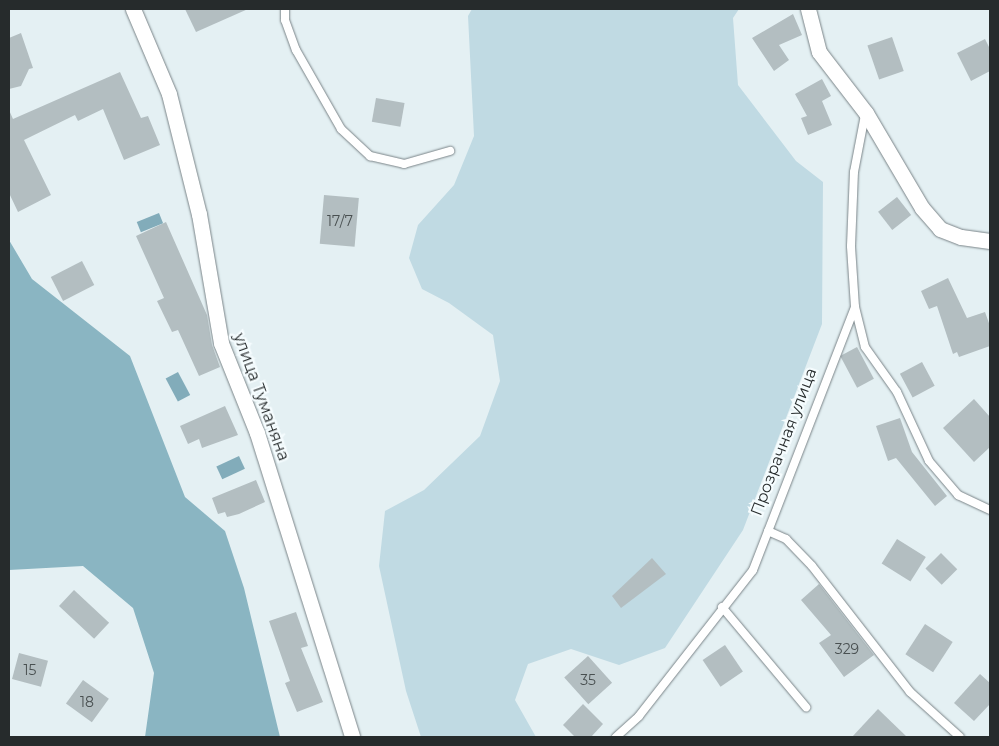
<!DOCTYPE html>
<meta charset="utf-8">
<style>
body{margin:0}
#map{position:relative;width:999px;height:746px;overflow:hidden;background:#e4f0f3;font-family:Montserrat,sans-serif}
div>[style]{position:absolute}
[style*='--x']{left:calc(var(--x)*1px);top:calc(var(--y)*1px);width:calc(var(--w)*1px);rotate:calc(var(--a)*1deg)}
.green>*{inset:0;background:#c0dae3}
.forest>*{inset:0;background:#8ab5c2}
.water>*{inset:0;background:#82acba;transform-origin:0 0}
.building>*{inset:0;background:#b3bec1;transform-origin:0 0}
.roads{filter:drop-shadow(0 0 1px #7a8488) drop-shadow(0 0 1px #7a8488)}
.lane>*{height:8px;margin:-4px;padding:0 4px;transform-origin:4px;border-radius:4px;background:#fff}
.street>*{height:15px;margin:-7.5px;padding:0 7.5px;transform-origin:7.5px;border-radius:7.5px;background:#fff}
span{translate:-50% -50%;white-space:nowrap;text-align:center;line-height:1.15;-webkit-text-stroke:4.5px #f5fcfe;paint-order:stroke}
.number-label{font-size:14px;color:#495051}
.number-label span{-webkit-text-stroke-width:0}
.street-label{font-size:16px;color:#262b2c}
.frame{position:absolute;inset:0;border:10px solid #262b2c;pointer-events:none}
</style>
<div id="map">
<div class="green">
<i style="clip-path:polygon(472px 9px,739px 9px,733px 18px,738px 85px,796px 161px,823px 182px,822px 324px,743px 530px,665px 648px,619px 665px,571px 649px,528px 664px,515px 700px,536px 737px,421px 737px,406px 691px,379px 566px,385px 511px,424px 490px,480px 436px,500px 381px,493px 335px,449px 303px,422px 289px,409px 258px,418px 225px,454px 185px,474px 136px,468px 16px)"></i>
</div>
<div class="forest">
<i style="clip-path:polygon(9px 240px,32px 279px,130px 356px,185px 497px,225px 531px,244px 588px,280px 737px,145px 737px,154px 673px,133px 608px,83px 566px,9px 570px)"></i>
</div>
<div class="water">
<i style="left:159px;top:213px;width:11px;height:24px;rotate:68deg"></i>
<i style="left:178px;top:372px;width:26px;height:14px;rotate:62deg"></i>
<i style="left:239px;top:456px;width:14px;height:25px;rotate:65deg"></i>
</div>
<div class="building">
<i style="clip-path:polygon(185px 9px,248px 9px,196px 32px)"></i>
<i style="clip-path:polygon(793px 14px,802px 35px,779px 45px,789px 60px,774px 71px,752px 38px)"></i>
<i style="clip-path:polygon(21px 33px,33px 68px,29px 69px,21px 86px,9px 89px,9px 38px)"></i>
<i style="left:892px;top:37px;width:36px;height:26px;rotate:71deg"></i>
<i style="clip-path:polygon(985px 39px,990px 49px,990px 71px,971px 81px,957px 53px)"></i>
<i style="clip-path:polygon(120px 72px,141px 118px,148px 116px,160px 145px,124px 160px,103px 109px,78px 121px,75px 115px,24px 140px,51px 195px,18px 212px,9px 193px,9px 110px,13px 119px)"></i>
<i style="clip-path:polygon(822px 79px,831px 96px,822px 101px,832px 125px,808px 135px,801px 118px,807px 116px,795px 94px)"></i>
<i style="left:376px;top:98px;width:29px;height:24px;rotate:10deg"></i>
<i style="left:324px;top:195px;width:35px;height:49px;rotate:5deg"></i>
<i style="left:897px;top:197px;width:23px;height:24px;rotate:52deg"></i>
<i style="clip-path:polygon(166px 222px,207px 315px,212px 345px,220px 367px,199px 376px,178px 330px,172px 332px,157px 301px,164px 298px,136px 236px)"></i>
<i style="left:82px;top:261px;width:27px;height:35px;rotate:63deg"></i>
<i style="clip-path:polygon(948px 278px,967px 318px,985px 312px,990px 326px,990px 346px,959px 357px,957px 352px,953px 354px,937px 306px,929px 309px,921px 291px)"></i>
<i style="left:857px;top:347px;width:36px;height:19px;rotate:62deg"></i>
<i style="left:922px;top:362px;width:27px;height:25px;rotate:62deg"></i>
<i style="clip-path:polygon(974px 399px,990px 417px,990px 447px,974px 462px,943px 428px)"></i>
<i style="clip-path:polygon(225px 406px,238px 435px,202px 448px,199px 439px,188px 444px,180px 426px)"></i>
<i style="clip-path:polygon(900px 418px,912px 452px,947px 496px,935px 506px,896px 458px,888px 461px,876px 426px)"></i>
<i style="clip-path:polygon(256px 480px,265px 502px,239px 514px,227px 517px,225px 512px,218px 514px,212px 498px)"></i>
<i style="left:897px;top:539px;width:34px;height:29px;rotate:32deg"></i>
<i style="left:941px;top:553px;width:23px;height:22px;rotate:45deg"></i>
<i style="clip-path:polygon(652px 558px,666px 574px,621px 608px,612px 596px)"></i>
<i style="clip-path:polygon(819px 584px,874px 655px,844px 677px,819px 643px,831px 635px,801px 600px)"></i>
<i style="left:74px;top:590px;width:48px;height:22px;rotate:43deg"></i>
<i style="clip-path:polygon(296px 612px,308px 646px,301px 648px,323px 702px,297px 712px,285px 683px,290px 681px,269px 621px)"></i>
<i style="left:925px;top:624px;width:33px;height:36px;rotate:33deg"></i>
<i style="left:725px;top:645px;width:32px;height:27px;rotate:56deg"></i>
<i style="left:19px;top:653px;width:30px;height:27px;rotate:15deg"></i>
<i style="left:588px;top:656px;width:36px;height:32px;rotate:48deg"></i>
<i style="clip-path:polygon(980px 674px,990px 683px,990px 704px,974px 721px,954px 703px)"></i>
<i style="left:83px;top:680px;width:32px;height:29px;rotate:36deg"></i>
<i style="clip-path:polygon(583px 704px,603px 724px,591px 737px,575px 737px,563px 725px)"></i>
<i style="clip-path:polygon(878px 709px,907px 737px,852px 737px)"></i>
</div>
<div class="roads">
<div class="lane">
<i style="--x:285;--y:9;--w:11;--a:90"></i>
<i style="--x:285;--y:20;--w:32;--a:70"></i>
<i style="--x:296;--y:50;--w:91;--a:60.3"></i>
<i style="--x:341;--y:129;--w:40;--a:43"></i>
<i style="--x:370;--y:156;--w:35;--a:13"></i>
<i style="--x:404;--y:164;--w:48;--a:-15.8"></i>
<i style="--x:855;--y:307;--w:41;--a:76"></i>
<i style="--x:865;--y:347;--w:55;--a:54.6"></i>
<i style="--x:897;--y:392;--w:76;--a:65.1"></i>
<i style="--x:929;--y:461;--w:45;--a:49.5"></i>
<i style="--x:958;--y:495;--w:35;--a:25"></i>
<i style="--x:768;--y:531;--w:20;--a:24"></i>
<i style="--x:786;--y:539;--w:37;--a:46"></i>
<i style="--x:812;--y:566;--w:160;--a:52.1"></i>
<i style="--x:910;--y:692;--w:67;--a:42"></i>
<i style="--x:722;--y:607;--w:131;--a:50"></i>
<i style="--x:616;--y:737;--w:31;--a:-42"></i>
<i style="--x:639;--y:716;--w:185;--a:-52"></i>
<i style="--x:753;--y:570;--w:282;--a:-68.8"></i>
<i style="--x:855;--y:307;--w:61;--a:-93.8"></i>
<i style="--x:851;--y:246;--w:74;--a:-87.7"></i>
<i style="--x:854;--y:172;--w:58;--a:-79.1"></i>
</div>
<div class="street">
<i style="--x:133;--y:9;--w:92;--a:67"></i>
<i style="--x:169;--y:94;--w:124;--a:76"></i>
<i style="--x:199;--y:214;--w:131;--a:80.3"></i>
<i style="--x:221;--y:343;--w:97;--a:68.2"></i>
<i style="--x:257;--y:433;--w:318;--a:72.6"></i>
<i style="--x:808;--y:9;--w:44;--a:75.7"></i>
<i style="--x:819;--y:52;--w:77;--a:52.4"></i>
<i style="--x:866;--y:113;--w:110;--a:59.5"></i>
<i style="--x:922;--y:208;--w:28;--a:49"></i>
<i style="--x:940;--y:229;--w:22;--a:21"></i>
<i style="--x:961;--y:237;--w:29;--a:8"></i>
</div>
</div>
<div class="number-label">
<span style="left:340px;top:221px">17/7</span>
<span style="left:847px;top:649px">329</span>
<span style="left:30px;top:670px">15</span>
<span style="left:588px;top:680px">35</span>
<span style="left:87px;top:702px">18</span>
</div>
<div class="street-label">
<span style="left:261px;top:397px;rotate:70deg">улица Туманяна</span>
<span style="left:784px;top:442px;rotate:-69deg">Прозрачная улица</span>
</div>
<div class="frame"></div>
</div>
